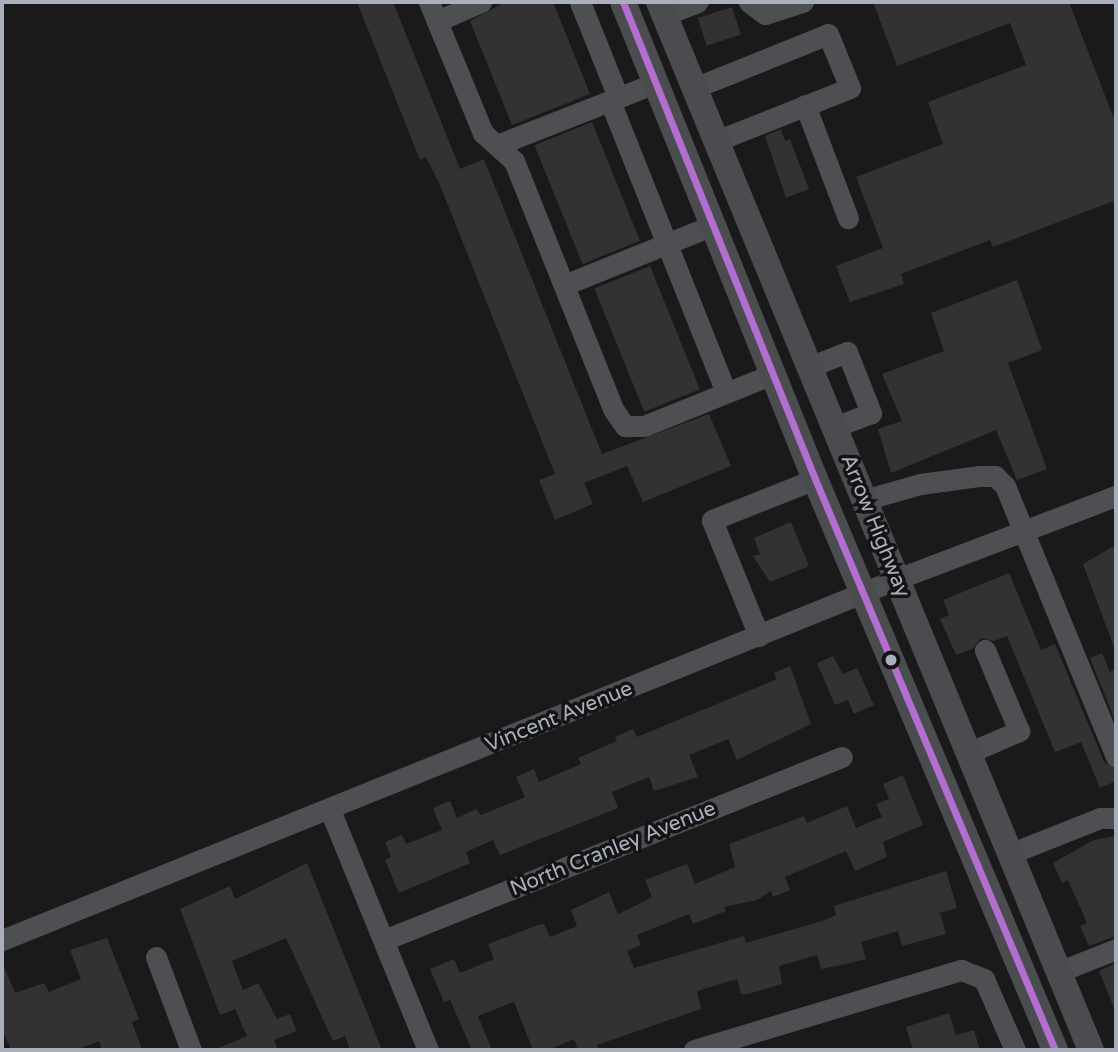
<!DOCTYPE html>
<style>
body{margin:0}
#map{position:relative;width:1118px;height:1052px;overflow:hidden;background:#1a1a1a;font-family:"Varela Round",sans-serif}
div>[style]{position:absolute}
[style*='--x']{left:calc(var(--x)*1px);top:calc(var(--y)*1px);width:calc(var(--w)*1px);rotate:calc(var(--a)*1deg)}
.building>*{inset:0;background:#323232;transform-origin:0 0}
.minor>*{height:21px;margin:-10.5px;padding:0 10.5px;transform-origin:10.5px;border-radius:10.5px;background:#4e4f53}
.major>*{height:26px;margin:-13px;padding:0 13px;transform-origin:13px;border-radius:13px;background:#4b4c4f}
.bus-1>*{height:7px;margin:-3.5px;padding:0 3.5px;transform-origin:3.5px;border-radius:3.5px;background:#b36fd0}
.dots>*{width:19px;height:19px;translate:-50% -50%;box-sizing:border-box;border:4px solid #141416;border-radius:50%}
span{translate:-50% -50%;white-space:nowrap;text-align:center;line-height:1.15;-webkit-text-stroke:7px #141416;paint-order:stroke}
.street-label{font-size:21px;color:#aaafbc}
.frame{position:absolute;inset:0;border:4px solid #aaafbc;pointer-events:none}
</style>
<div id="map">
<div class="building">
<i style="clip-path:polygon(357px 2px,393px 2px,460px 169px,484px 159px,602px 454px,709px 414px,731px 466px,643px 502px,627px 466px,584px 483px,593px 504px,555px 520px,539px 480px,555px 474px,440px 185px,426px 157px,420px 160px)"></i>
<i style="clip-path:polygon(505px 2px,553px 2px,590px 94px,512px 125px,470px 21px)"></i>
<i style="clip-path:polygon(873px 2px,1069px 2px,1116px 124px,1116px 200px,993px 247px,990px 240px,901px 274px,904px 284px,850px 302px,836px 266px,883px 248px,856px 177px,943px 144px,928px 102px,1026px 65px,1010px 23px,897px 66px)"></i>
<i style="left:732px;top:7px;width:29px;height:36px;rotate:72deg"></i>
<i style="left:592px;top:122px;width:128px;height:62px;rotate:68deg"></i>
<i style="clip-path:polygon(781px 129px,785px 141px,790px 139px,809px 189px,786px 198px,765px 136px)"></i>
<i style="left:650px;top:266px;width:133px;height:60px;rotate:68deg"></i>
<i style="clip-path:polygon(1017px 280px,1042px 350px,1008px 363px,1047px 469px,1017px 480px,996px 430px,891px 473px,878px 429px,902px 421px,882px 374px,944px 351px,931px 313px)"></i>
<i style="clip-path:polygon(791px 522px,809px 566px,770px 582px,753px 556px,760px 554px,754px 538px)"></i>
<i style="clip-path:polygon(1112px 547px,1116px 547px,1115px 650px,1083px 564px)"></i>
<i style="clip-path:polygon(1009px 573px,1041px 650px,1055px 644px,1104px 762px,1116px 770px,1116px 781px,1100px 788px,1081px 742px,1055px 752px,1007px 636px,994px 641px,981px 638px,972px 649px,956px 655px,940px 619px,949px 615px,943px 600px)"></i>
<i style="clip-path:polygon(1102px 653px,1110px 672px,1116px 669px,1116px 723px,1090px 658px)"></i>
<i style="clip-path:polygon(833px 656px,843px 674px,857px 668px,874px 705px,854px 714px,848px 700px,835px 705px,817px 663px)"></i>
<i style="clip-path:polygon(790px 666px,811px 724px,737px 760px,728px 739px,689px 755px,698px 777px,654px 791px,649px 777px,612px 792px,618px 808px,500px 855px,493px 840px,466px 852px,470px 863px,399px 893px,385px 860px,391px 857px,385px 842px,402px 835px,406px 844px,442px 830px,433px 809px,437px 806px,450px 801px,457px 818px,476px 809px,481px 815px,525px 797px,516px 777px,534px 769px,539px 782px,581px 764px,578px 758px,617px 741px,615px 737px,633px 729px,637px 737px,777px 679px,774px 673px)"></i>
<i style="clip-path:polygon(903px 775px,923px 825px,883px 842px,887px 857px,855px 871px,846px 851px,785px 877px,790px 890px,773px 897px,771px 891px,757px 900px,724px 907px,726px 911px,693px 924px,689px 914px,637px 935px,641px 945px,627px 951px,634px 968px,744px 936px,746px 943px,822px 921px,836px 915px,834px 906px,946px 871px,957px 908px,940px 913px,946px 934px,902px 946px,898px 931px,861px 942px,866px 959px,846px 964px,821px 969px,817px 955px,779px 966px,782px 984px,748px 994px,741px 994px,737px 979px,697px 991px,701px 1009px,597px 1045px,599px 1050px,578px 1050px,574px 1039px,548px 1050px,533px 1050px,514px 1002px,478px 1016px,492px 1050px,472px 1050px,450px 1000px,444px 1002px,430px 969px,454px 959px,460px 973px,494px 959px,488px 944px,538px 925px,544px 924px,550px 937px,577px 926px,571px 910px,609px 892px,618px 914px,631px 908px,652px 897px,645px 880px,687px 864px,695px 884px,735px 867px,729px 844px,804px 816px,807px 823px,847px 806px,856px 828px,882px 817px,876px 804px,889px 799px,883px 784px)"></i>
<i style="clip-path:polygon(1116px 836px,1116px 936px,1089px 946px,1080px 926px,1087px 923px,1068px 880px,1062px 883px,1053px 863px,1094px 840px)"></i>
<i style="clip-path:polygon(307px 863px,382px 1050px,350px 1050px,345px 1036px,333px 1041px,286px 938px,232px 961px,243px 990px,258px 983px,277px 1019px,290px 1014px,297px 1031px,274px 1040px,278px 1050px,214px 1050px,247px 1036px,235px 1009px,220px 1015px,180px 909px,230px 886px,235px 899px)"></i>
<i style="clip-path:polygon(107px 938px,139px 1019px,132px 1022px,142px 1050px,102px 1050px,99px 1041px,76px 1050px,11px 1050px,2px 1029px,2px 962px,15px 993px,44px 983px,49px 992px,81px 979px,70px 950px)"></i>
<i style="clip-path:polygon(1116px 963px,1116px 1013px,1099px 971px)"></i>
<i style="clip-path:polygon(949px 1013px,956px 1035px,974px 1030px,980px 1050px,913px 1050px,906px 1027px)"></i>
</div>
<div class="minor">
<i style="--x:429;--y:2;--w:142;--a:67.6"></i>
<i style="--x:483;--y:133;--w:42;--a:42.1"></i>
<i style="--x:514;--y:161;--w:267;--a:68.2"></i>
<i style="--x:613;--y:409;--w:21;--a:55"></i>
<i style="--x:625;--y:426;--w:19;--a:0"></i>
<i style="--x:644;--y:426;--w:139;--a:-22"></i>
<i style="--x:580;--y:2;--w:102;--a:68.2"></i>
<i style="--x:749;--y:2;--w:20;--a:37"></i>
<i style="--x:765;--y:14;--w:40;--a:-18"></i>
<i style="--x:664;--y:15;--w:36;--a:-21"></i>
<i style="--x:437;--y:21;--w:48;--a:-23.4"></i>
<i style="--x:694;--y:88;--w:144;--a:-21.9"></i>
<i style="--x:828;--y:34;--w:58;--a:67.8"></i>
<i style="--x:850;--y:88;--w:144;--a:158.4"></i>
<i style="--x:610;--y:101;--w:313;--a:68.3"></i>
<i style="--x:805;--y:105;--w:121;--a:69.2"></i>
<i style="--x:497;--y:145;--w:170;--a:-21.4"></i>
<i style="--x:564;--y:285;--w:161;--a:-21.9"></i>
<i style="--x:809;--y:367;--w:41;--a:-21.5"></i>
<i style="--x:847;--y:352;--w:66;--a:68.5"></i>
<i style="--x:871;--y:413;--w:40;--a:159"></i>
<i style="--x:864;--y:500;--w:58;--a:-15.9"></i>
<i style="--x:920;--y:484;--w:61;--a:-7.6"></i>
<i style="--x:980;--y:476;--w:15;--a:0"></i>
<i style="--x:995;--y:476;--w:14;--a:45"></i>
<i style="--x:1005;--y:486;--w:293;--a:67.7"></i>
<i style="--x:759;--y:636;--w:125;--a:-112.1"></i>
<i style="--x:712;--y:520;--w:111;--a:-21.7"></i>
<i style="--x:968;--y:753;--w:56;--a:-23.3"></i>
<i style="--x:1019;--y:731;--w:88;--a:-112.8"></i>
<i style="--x:330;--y:810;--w:259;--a:67.8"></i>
<i style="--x:1009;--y:854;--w:98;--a:-21.6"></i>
<i style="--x:1100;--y:818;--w:16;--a:0"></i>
<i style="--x:2;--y:940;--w:965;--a:-21.97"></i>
<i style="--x:897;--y:579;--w:234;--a:-20.8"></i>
<i style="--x:384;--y:940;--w:493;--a:-21.8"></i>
<i style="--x:156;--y:957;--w:99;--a:69.4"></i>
<i style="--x:1058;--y:972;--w:62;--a:-21.6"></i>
<i style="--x:694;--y:1050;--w:279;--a:-16.7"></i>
<i style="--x:961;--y:970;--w:25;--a:21"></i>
<i style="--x:984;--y:979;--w:77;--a:66.4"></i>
</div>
<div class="major">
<i style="--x:623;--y:2;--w:514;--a:68.07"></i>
<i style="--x:815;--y:479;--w:619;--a:67.2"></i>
<i style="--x:659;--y:2;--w:1134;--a:67.6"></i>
</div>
<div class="bus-1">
<i style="--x:623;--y:2;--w:514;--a:68.07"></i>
<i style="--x:815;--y:479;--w:619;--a:67.2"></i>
</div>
<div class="dots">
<i style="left:891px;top:660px;background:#aaafbc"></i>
</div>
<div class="street-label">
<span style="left:875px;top:526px;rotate:68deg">Arrow Highway</span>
<span style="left:559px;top:717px;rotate:-22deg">Vincent Avenue</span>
<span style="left:613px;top:849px;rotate:-22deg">North Cranley Avenue</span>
</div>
<div class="frame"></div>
</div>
